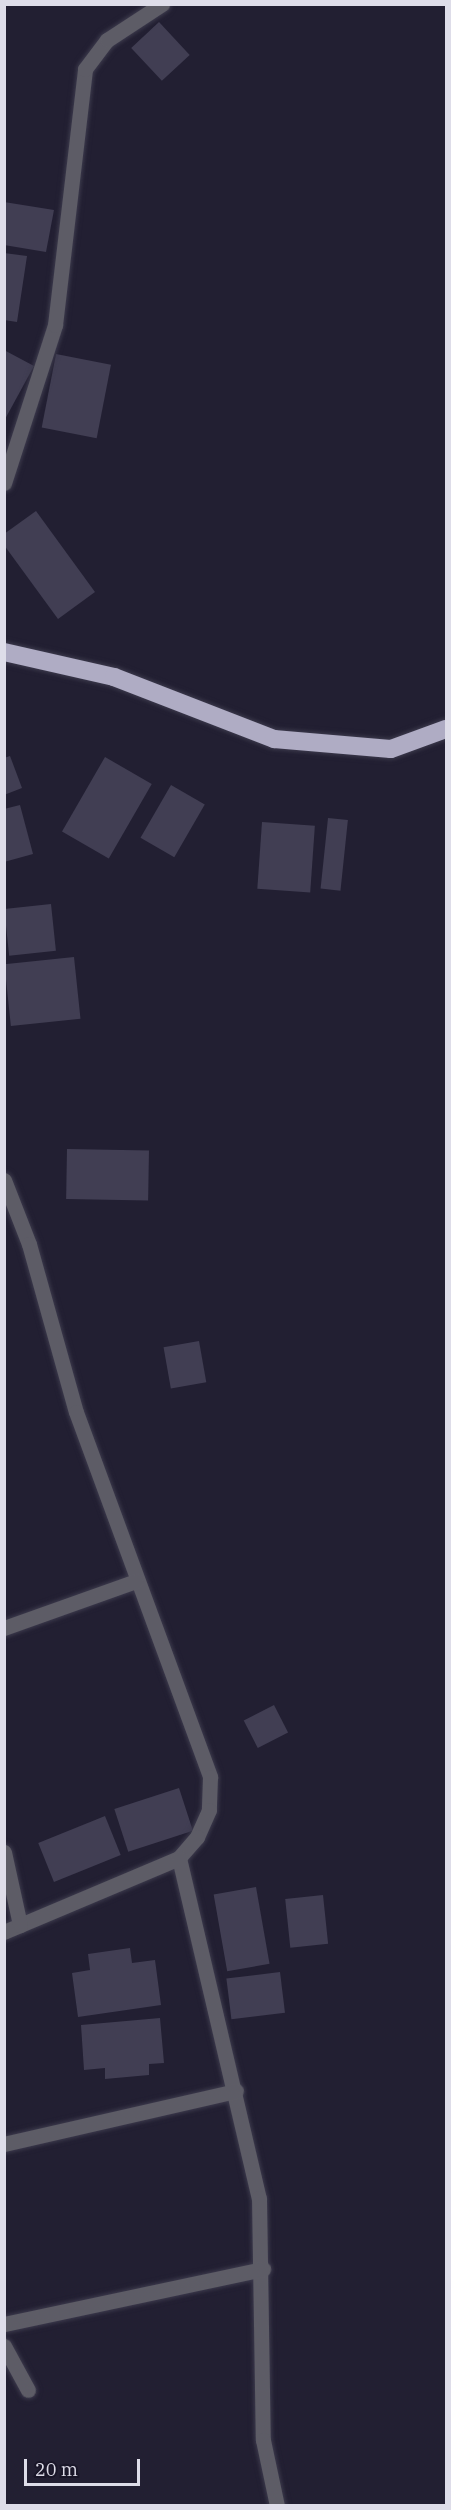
<!DOCTYPE html>
<style>
body{margin:0}
#map{position:relative;width:451px;height:2510px;overflow:hidden;background:#221f32;font-family:"IBM Plex Serif",serif}
div>[style]{position:absolute}
[style*='--x']{left:calc(var(--x)*1px);top:calc(var(--y)*1px);width:calc(var(--w)*1px);rotate:calc(var(--a)*1deg)}
.building>*{inset:0;background:#413e53;transform-origin:0 0}
.roads{filter:drop-shadow(0 0 2px #3c3a4c) drop-shadow(0 0 2px #3c3a4c)}
.minor>*{height:15px;margin:-7.5px;padding:0 7.5px;transform-origin:7.5px;border-radius:7.5px;background:#5d5c66}
.highway>*{height:18px;margin:-9px;padding:0 9px;transform-origin:9px;border-radius:9px;background:#afacc4}
span{translate:-50% -50%;white-space:nowrap;text-align:center;line-height:1.15;-webkit-text-stroke:4.5px #191628;paint-order:stroke}
.frame{position:absolute;inset:0;border:6px solid #dedde9;pointer-events:none}
.scale{position:absolute;left:24px;top:2459px;width:116px;height:27px;box-sizing:border-box;border:3px solid #dedde9;border-top:0;padding-left:8px;font-size:18px;line-height:21px;white-space:nowrap;color:#dedde9;-webkit-text-stroke:4px #191628;paint-order:stroke}
</style>
<div id="map">
<div class="building">
<i style="left:159px;top:22px;width:45px;height:38px;rotate:47deg"></i>
<i style="clip-path:polygon(4px 202px,54px 210px,46px 252px,4px 245px)"></i>
<i style="clip-path:polygon(4px 253px,27px 256px,17px 322px,4px 320px)"></i>
<i style="clip-path:polygon(4px 350px,34px 366px,4px 421px)"></i>
<i style="left:56px;top:354px;width:56px;height:75px;rotate:11deg"></i>
<i style="clip-path:polygon(36px 511px,95px 592px,58px 619px,4px 545px,4px 534px)"></i>
<i style="clip-path:polygon(10px 756px,22px 788px,4px 795px,4px 758px)"></i>
<i style="left:105px;top:757px;width:54px;height:86px;rotate:30deg"></i>
<i style="left:171px;top:785px;width:39px;height:61px;rotate:30deg"></i>
<i style="clip-path:polygon(20px 805px,33px 854px,4px 862px,4px 809px)"></i>
<i style="left:328px;top:818px;width:20px;height:71px;rotate:6deg"></i>
<i style="left:262px;top:822px;width:53px;height:67px;rotate:4deg"></i>
<i style="left:51px;top:904px;width:47px;height:47px;rotate:84deg"></i>
<i style="left:74px;top:957px;width:62px;height:70px;rotate:84deg"></i>
<i style="left:67px;top:1149px;width:82px;height:50px;rotate:1deg"></i>
<i style="left:199px;top:1341px;width:42px;height:36px;rotate:80deg"></i>
<i style="left:274px;top:1705px;width:31px;height:34px;rotate:63deg"></i>
<i style="left:179px;top:1788px;width:45px;height:68px;rotate:72deg"></i>
<i style="left:105px;top:1816px;width:42px;height:72px;rotate:68deg"></i>
<i style="left:256px;top:1887px;width:78px;height:43px;rotate:80deg"></i>
<i style="left:323px;top:1895px;width:49px;height:38px;rotate:84deg"></i>
<i style="clip-path:polygon(130px 1948px,132px 1963px,155px 1960px,161px 2005px,78px 2017px,72px 1973px,90px 1970px,88px 1954px)"></i>
<i style="left:280px;top:1972px;width:41px;height:54px;rotate:83deg"></i>
<i style="clip-path:polygon(160px 2018px,164px 2063px,149px 2064px,149px 2075px,105px 2079px,105px 2068px,84px 2070px,81px 2025px)"></i>
</div>
<div class="roads">
<div class="minor">
<i style="--x:4;--y:483;--w:166;--a:-72.1"></i>
<i style="--x:55;--y:325;--w:258;--a:-83.3"></i>
<i style="--x:85;--y:69;--w:36;--a:-53"></i>
<i style="--x:107;--y:40;--w:66;--a:-33.2"></i>
<i style="--x:4;--y:1180;--w:69;--a:68.7"></i>
<i style="--x:29;--y:1244;--w:174;--a:74.4"></i>
<i style="--x:76;--y:1412;--w:389;--a:69.8"></i>
<i style="--x:210;--y:1777;--w:33;--a:92"></i>
<i style="--x:209;--y:1810;--w:30;--a:114"></i>
<i style="--x:197;--y:1837;--w:28;--a:131"></i>
<i style="--x:179;--y:1858;--w:190;--a:157.1"></i>
<i style="--x:4;--y:1628;--w:140;--a:-19.6"></i>
<i style="--x:4;--y:1852;--w:75;--a:77.6"></i>
<i style="--x:179;--y:1858;--w:349;--a:76.8"></i>
<i style="--x:259;--y:2198;--w:242;--a:89.1"></i>
<i style="--x:263;--y:2440;--w:67;--a:78"></i>
<i style="--x:4;--y:2144;--w:238;--a:-12.9"></i>
<i style="--x:4;--y:2324;--w:265;--a:-12"></i>
<i style="--x:4;--y:2346;--w:50;--a:61.4"></i>
</div>
<div class="highway">
<i style="--x:4;--y:652;--w:113;--a:12.8"></i>
<i style="--x:114;--y:677;--w:172;--a:21.2"></i>
<i style="--x:274;--y:739;--w:117;--a:4.9"></i>
<i style="--x:391;--y:749;--w:59;--a:-20"></i>
</div>
</div>
<div class="frame"></div>
<div class="scale">20 m</div>
</div>
